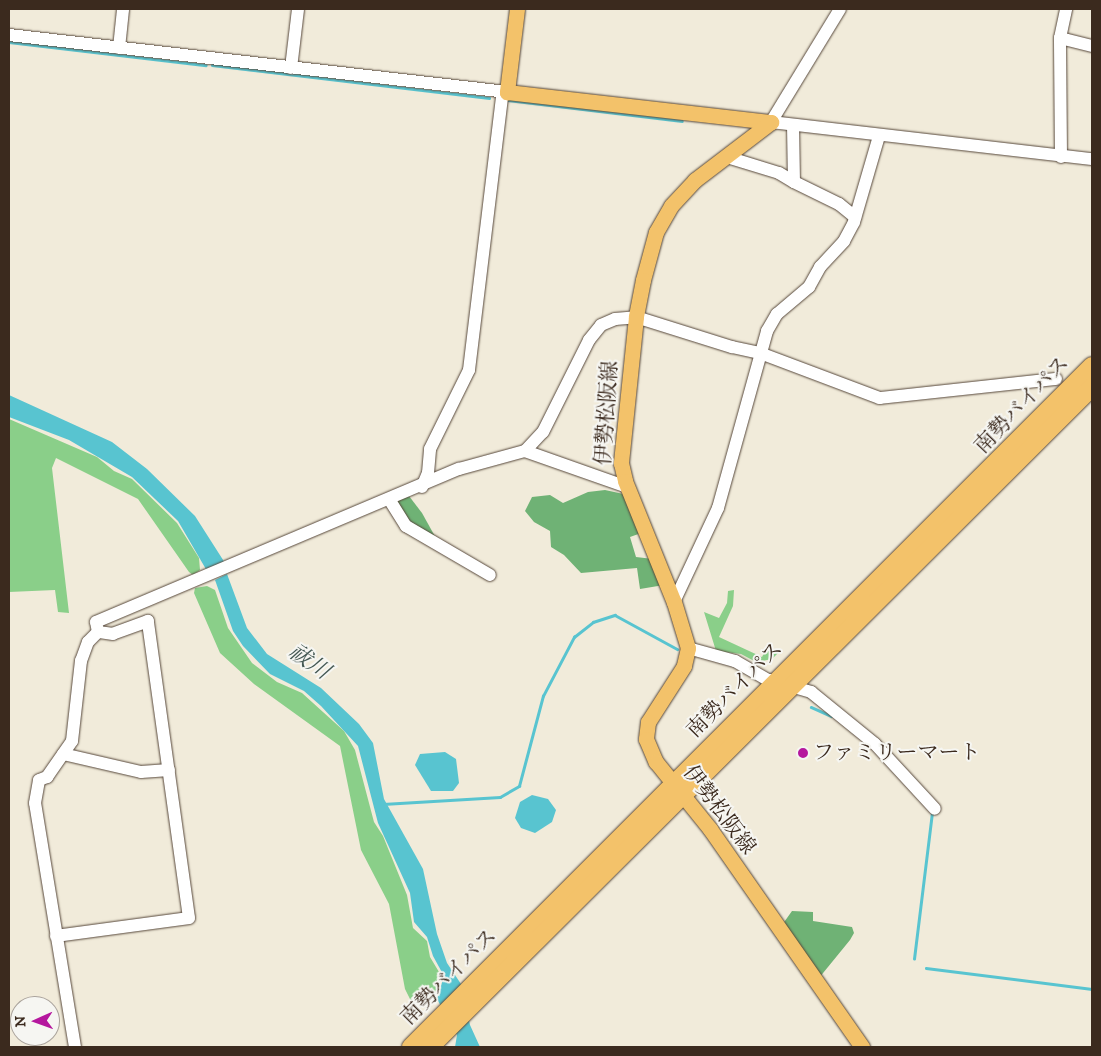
<!DOCTYPE html>
<meta charset="utf-8">
<style>
body{margin:0}
#map{position:relative;width:1101px;height:1056px;overflow:hidden;background:#f1ebda;font-family:"IM FELL DW Pica","Noto Serif JP",serif}
div>[style]{position:absolute}
[style*='--x']{left:calc(var(--x)*1px);top:calc(var(--y)*1px);width:calc(var(--w)*1px);rotate:calc(var(--a)*1deg)}
.green>*{inset:0;background:#8acf89}
.forest>*{inset:0;background:#6fb275}
.water>*{inset:0;background:#58c4d0}
.stream>*{height:2.5px;margin:-1.25px;padding:0 1.25px;transform-origin:1.25px;border-radius:1.25px;background:#58c4d0}
.roads{filter:drop-shadow(0 0 1px #56473a) drop-shadow(0 0 1px #56473a)}
.minor>*{height:12px;margin:-6px;padding:0 6px;transform-origin:6px;border-radius:6px;background:#fff}
.major>*{height:15px;margin:-7.5px;padding:0 7.5px;transform-origin:7.5px;border-radius:7.5px;background:#f3c26a}
.highway>*{height:18px;margin:-9px;padding:0 9px;transform-origin:9px;border-radius:9px;background:#f3c26a}
.dots>*{width:14px;height:14px;translate:-50% -50%;box-sizing:border-box;border:2px solid #f6f6f2;border-radius:50%}
span{translate:-50% -50%;white-space:nowrap;text-align:center;line-height:1.15;-webkit-text-stroke:4px #f6f6f2;paint-order:stroke}
.street-label{font-size:21px;color:#3b2a1e}
.poi-label{font-size:21px;color:#3b2a1e}
.left{translate:0 -50%;text-align:left}
.water-label{font-size:22px;color:#445853;font-style:italic}
.frame{position:absolute;inset:0;border:10px solid #3b2a1e;pointer-events:none}
.north{position:absolute;left:10px;top:996px;width:50px;height:50px;box-sizing:border-box;background:#f6f6f2;border:1px solid #aba49d;border-radius:50%;rotate:268deg;font-size:14px;font-weight:700;line-height:20px;text-align:center;color:#3b2a1e}
.north::after{content:'';display:block;margin:auto;width:18px;height:22px;background:#b5179e;clip-path:polygon(50% 0,100% 100%,50% 72%,0 100%)}
</style>
<div id="map">
<div class="green">
<i style="clip-path:polygon(9px 419px,97px 457px,114px 471px,132px 479px,177px 523px,199px 558px,200px 570px,193px 575px,189px 572px,138px 499px,56px 458px,52px 468px,69px 613px,58px 612px,55px 590px,9px 592px)"></i>
<i style="clip-path:polygon(207px 586px,215px 590px,228px 628px,252px 663px,277px 682px,302px 693px,344px 731px,355px 750px,374px 822px,383px 836px,407px 895px,413px 928px,427px 941px,430px 957px,442px 977px,434px 996px,411px 1001px,405px 989px,389px 904px,361px 850px,340px 746px,254px 684px,220px 653px,194px 593px,195px 588px)"></i>
<i style="clip-path:polygon(734px 590px,733px 606px,719px 637px,762px 657px,767px 647px,779px 652px,772px 659px,756px 662px,741px 654px,716px 651px,704px 612px,719px 618px,727px 603px,728px 591px)"></i>
</div>
<div class="forest">
<i style="clip-path:polygon(605px 490px,628px 495px,644px 532px,630px 537px,636px 557px,653px 559px,664px 585px,640px 589px,637px 568px,581px 573px,564px 555px,551px 547px,550px 531px,534px 522px,525px 511px,532px 497px,550px 495px,563px 503px,588px 492px)"></i>
<i style="clip-path:polygon(409px 496px,422px 513px,437px 540px,407px 523px,397px 501px)"></i>
<i style="clip-path:polygon(792px 911px,813px 912px,813px 921px,852px 927px,854px 933px,850px 940px,819px 978px,782px 925px)"></i>
</div>
<div class="water">
<i style="clip-path:polygon(9px 395px,112px 442px,147px 469px,195px 516px,225px 563px,207px 571px,178px 521px,132px 477px,69px 440px,9px 417px)"></i>
<i style="clip-path:polygon(227px 574px,247px 628px,267px 654px,321px 688px,359px 724px,373px 743px,384px 799px,423px 869px,437px 934px,447px 963px,461px 984px,470px 1025px,480px 1047px,455px 1047px,457px 1035px,437px 999px,444px 976px,433px 956px,427px 937px,414px 922px,410px 893px,378px 823px,358px 746px,321px 706px,304px 691px,270px 674px,243px 646px,233px 631px,215px 580px)"></i>
<i style="clip-path:polygon(445px 752px,456px 759px,459px 783px,453px 791px,431px 791px,415px 765px,420px 754px)"></i>
<i style="clip-path:polygon(532px 795px,548px 799px,556px 810px,552px 822px,535px 833px,521px 828px,515px 818px,520px 802px)"></i>
</div>
<div class="stream">
<i style="--x:9;--y:42;--w:198;--a:6.7"></i>
<i style="--x:212;--y:65;--w:279;--a:6.8"></i>
<i style="--x:508;--y:100;--w:175;--a:6.9"></i>
<i style="--x:811;--y:707;--w:22;--a:24"></i>
<i style="--x:383;--y:804;--w:117;--a:-3.4"></i>
<i style="--x:500;--y:797;--w:22;--a:-30"></i>
<i style="--x:519;--y:786;--w:93;--a:-75.1"></i>
<i style="--x:543;--y:696;--w:67;--a:-62.3"></i>
<i style="--x:574;--y:637;--w:24;--a:-38"></i>
<i style="--x:593;--y:622;--w:23;--a:-18"></i>
<i style="--x:615;--y:615;--w:71;--a:28.7"></i>
<i style="--x:914;--y:959;--w:148;--a:-83"></i>
<i style="--x:926;--y:968;--w:167;--a:7.2"></i>
</div>
<div class="roads">
<div class="minor">
<i style="--x:840;--y:9;--w:132;--a:121.4"></i>
<i style="--x:771;--y:122;--w:323;--a:6.6"></i>
<i style="--x:9;--y:35;--w:501;--a:6.53"></i>
<i style="--x:1060;--y:38;--w:33;--a:14"></i>
<i style="--x:119;--y:48;--w:39;--a:-84"></i>
<i style="--x:291;--y:68;--w:59;--a:-83.2"></i>
<i style="--x:793;--y:125;--w:57;--a:89"></i>
<i style="--x:794;--y:182;--w:50;--a:26.1"></i>
<i style="--x:839;--y:204;--w:21;--a:39"></i>
<i style="--x:727;--y:157;--w:54;--a:17.1"></i>
<i style="--x:779;--y:173;--w:17;--a:31"></i>
<i style="--x:1061;--y:157;--w:119;--a:-90.5"></i>
<i style="--x:1060;--y:38;--w:30;--a:-78"></i>
<i style="--x:525;--y:451;--w:108;--a:19.4"></i>
<i style="--x:422;--y:487;--w:15;--a:-67"></i>
<i style="--x:428;--y:473;--w:24;--a:-85"></i>
<i style="--x:430;--y:449;--w:88;--a:-63.7"></i>
<i style="--x:469;--y:370;--w:276;--a:-83.1"></i>
<i style="--x:502;--y:96;--w:6;--a:-39"></i>
<i style="--x:389;--y:499;--w:32;--a:58"></i>
<i style="--x:406;--y:526;--w:97;--a:30.3"></i>
<i style="--x:674;--y:602;--w:104;--a:-64.9"></i>
<i style="--x:718;--y:508;--w:184;--a:-74.5"></i>
<i style="--x:767;--y:331;--w:20;--a:-60"></i>
<i style="--x:777;--y:314;--w:42;--a:-40.2"></i>
<i style="--x:809;--y:287;--w:23;--a:-61"></i>
<i style="--x:820;--y:267;--w:35;--a:-47"></i>
<i style="--x:844;--y:241;--w:21;--a:-62"></i>
<i style="--x:854;--y:222;--w:90;--a:-73.8"></i>
<i style="--x:688;--y:648;--w:49;--a:15.5"></i>
<i style="--x:735;--y:661;--w:38;--a:30"></i>
<i style="--x:768;--y:680;--w:8;--a:0"></i>
<i style="--x:794;--y:687;--w:18;--a:16"></i>
<i style="--x:811;--y:692;--w:82;--a:39.1"></i>
<i style="--x:875;--y:744;--w:88;--a:47.3"></i>
<i style="--x:63;--y:754;--w:80;--a:13"></i>
<i style="--x:141;--y:772;--w:28;--a:-4"></i>
<i style="--x:56;--y:936;--w:134;--a:-7.7"></i>
<i style="--x:189;--y:918;--w:300;--a:-97.9"></i>
<i style="--x:148;--y:621;--w:37;--a:160"></i>
<i style="--x:113;--y:634;--w:15;--a:-172"></i>
<i style="--x:75;--y:1047;--w:247;--a:-99.3"></i>
<i style="--x:35;--y:803;--w:23;--a:-80"></i>
<i style="--x:39;--y:780;--w:9;--a:-21"></i>
<i style="--x:47;--y:777;--w:44;--a:-55.2"></i>
<i style="--x:72;--y:741;--w:81;--a:-83.6"></i>
<i style="--x:81;--y:661;--w:20;--a:-70"></i>
<i style="--x:88;--y:642;--w:14;--a:-45"></i>
<i style="--x:98;--y:632;--w:10;--a:-101"></i>
<i style="--x:96;--y:622;--w:394;--a:-22.9"></i>
<i style="--x:459;--y:469;--w:68;--a:-15.3"></i>
<i style="--x:525;--y:451;--w:26;--a:-47"></i>
<i style="--x:543;--y:432;--w:103;--a:-63.4"></i>
<i style="--x:589;--y:340;--w:19;--a:-51"></i>
<i style="--x:601;--y:325;--w:15;--a:-23"></i>
<i style="--x:615;--y:319;--w:21;--a:-5"></i>
<i style="--x:636;--y:317;--w:101;--a:17.4"></i>
<i style="--x:732;--y:347;--w:29;--a:12"></i>
<i style="--x:760;--y:353;--w:128;--a:20.6"></i>
<i style="--x:880;--y:398;--w:177;--a:-6.2"></i>
</div>
<div class="major">
<i style="--x:517;--y:9;--w:84;--a:96.9"></i>
<i style="--x:507;--y:92;--w:266;--a:6.5"></i>
<i style="--x:771;--y:122;--w:96;--a:142.7"></i>
<i style="--x:695;--y:180;--w:35;--a:133"></i>
<i style="--x:671;--y:206;--w:30;--a:120"></i>
<i style="--x:656;--y:232;--w:50;--a:105.2"></i>
<i style="--x:643;--y:280;--w:38;--a:101"></i>
<i style="--x:636;--y:317;--w:147;--a:95.9"></i>
<i style="--x:621;--y:463;--w:18;--a:77"></i>
<i style="--x:625;--y:481;--w:131;--a:68"></i>
<i style="--x:674;--y:602;--w:48;--a:73.1"></i>
<i style="--x:688;--y:648;--w:18;--a:103"></i>
<i style="--x:684;--y:666;--w:67;--a:122.7"></i>
<i style="--x:648;--y:722;--w:17;--a:97"></i>
<i style="--x:646;--y:739;--w:25;--a:67"></i>
<i style="--x:656;--y:762;--w:86;--a:51.1"></i>
<i style="--x:710;--y:829;--w:266;--a:55.1"></i>
</div>
<div class="highway">
<i style="--x:411;--y:1047;--w:963;--a:-45"></i>
<i style="--x:430;--y:1047;--w:935;--a:-44.91"></i>
</div>
</div>
<div class="dots">
<i style="left:803px;top:753px;background:#b5179e"></i>
</div>
<div class="street-label">
<span style="left:1022px;top:405px;rotate:-46deg">南勢バイパス</span>
<span style="left:607px;top:413px;rotate:-86deg">伊勢松阪線</span>
<span style="left:735px;top:690px;rotate:-45deg">南勢バイパス</span>
<span style="left:719px;top:810px;rotate:53deg">伊勢松阪線</span>
<span style="left:449px;top:977px;rotate:-45deg">南勢バイパス</span>
</div>
<div class="poi-label">
<span class="left" style="left:813px;top:753px">ファミリーマート</span>
</div>
<div class="water-label">
<span style="left:309px;top:662px;rotate:34deg">祓川</span>
</div>
<div class="frame"></div>
<div class="north">N</div>
</div>
